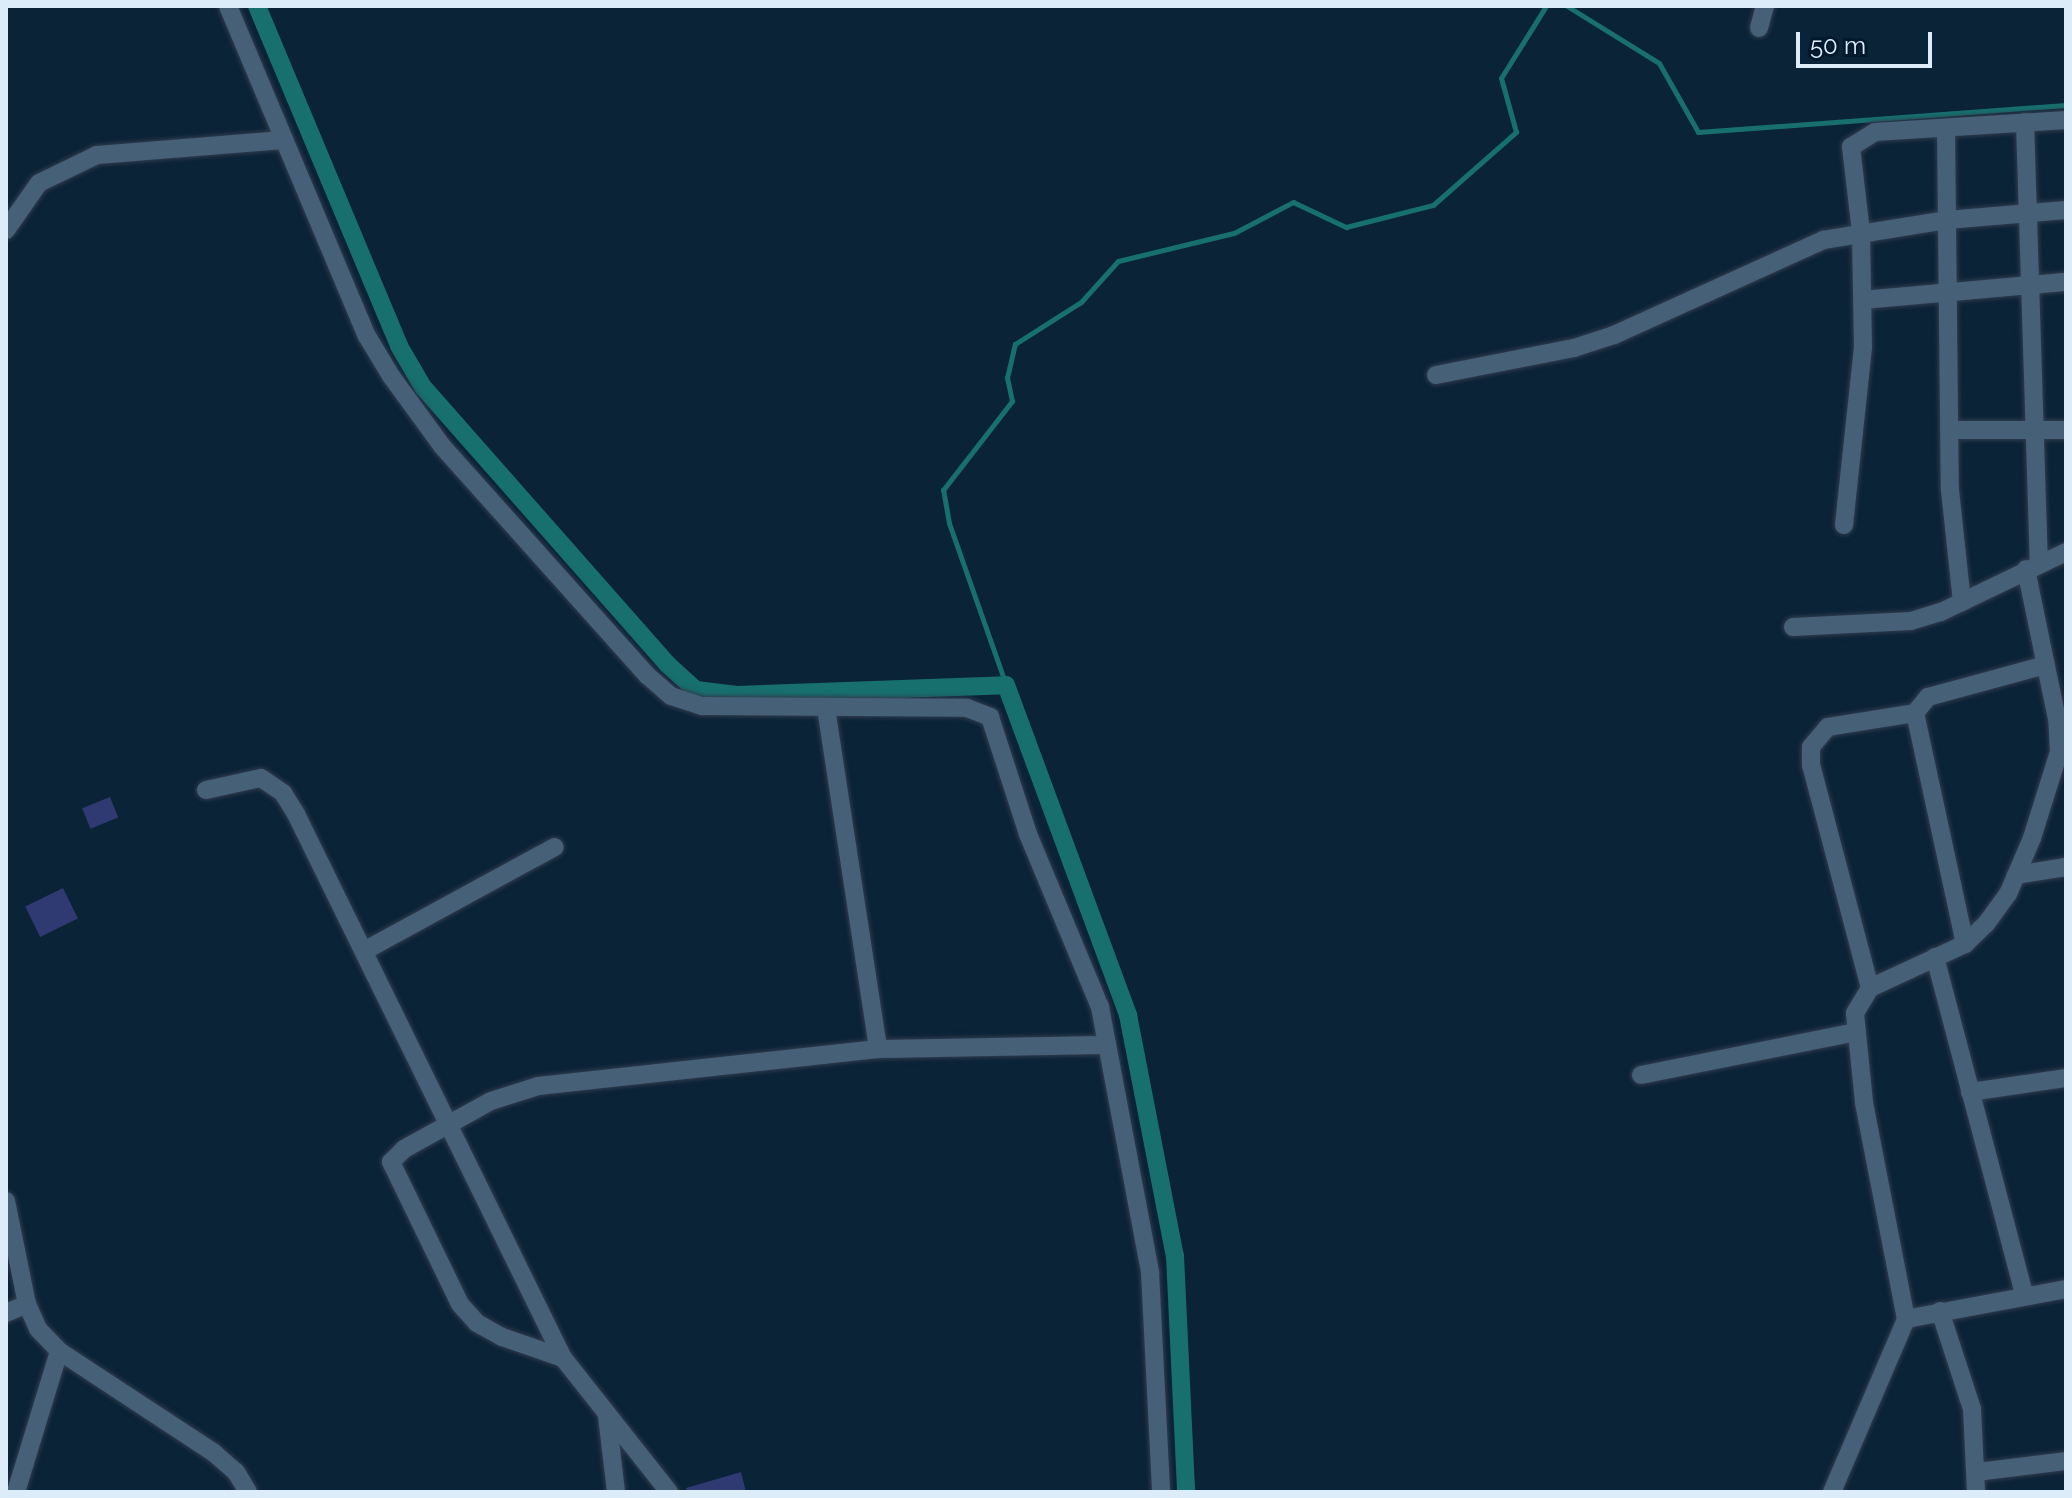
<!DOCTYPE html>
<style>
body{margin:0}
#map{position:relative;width:2072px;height:1498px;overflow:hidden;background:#0b2337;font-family:Raleway,sans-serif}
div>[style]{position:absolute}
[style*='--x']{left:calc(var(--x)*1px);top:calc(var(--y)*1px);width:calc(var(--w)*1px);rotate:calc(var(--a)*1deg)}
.stream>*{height:5px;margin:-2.5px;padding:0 2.5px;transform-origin:2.5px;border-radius:2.5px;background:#17706e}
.canal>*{height:18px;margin:-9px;padding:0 9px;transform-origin:9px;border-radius:9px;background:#17706e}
.building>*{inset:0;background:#2f3972;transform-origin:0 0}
.roads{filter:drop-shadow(0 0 2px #313c4e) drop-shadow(0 0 2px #313c4e)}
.street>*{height:18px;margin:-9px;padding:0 9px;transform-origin:9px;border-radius:9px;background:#466078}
span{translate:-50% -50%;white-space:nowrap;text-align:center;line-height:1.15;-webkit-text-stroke:6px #02192d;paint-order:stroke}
.frame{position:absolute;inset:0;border:8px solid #ddecf9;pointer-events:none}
.scale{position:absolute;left:1796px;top:32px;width:136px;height:36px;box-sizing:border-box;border:4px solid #ddecf9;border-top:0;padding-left:10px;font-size:24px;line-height:28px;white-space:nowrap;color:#ddecf9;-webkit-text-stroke:6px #02192d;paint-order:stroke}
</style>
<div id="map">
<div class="stream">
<i style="--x:1567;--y:6;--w:108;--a:31.8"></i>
<i style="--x:1659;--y:63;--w:79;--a:60.5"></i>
<i style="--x:1698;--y:132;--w:369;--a:-4.2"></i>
<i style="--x:1006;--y:685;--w:172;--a:-109.4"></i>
<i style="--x:949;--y:523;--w:34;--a:-100"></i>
<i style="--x:943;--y:490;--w:113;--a:-52.2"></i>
<i style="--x:1012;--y:401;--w:24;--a:-102"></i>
<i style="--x:1007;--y:378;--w:35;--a:-77"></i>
<i style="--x:1015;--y:344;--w:78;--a:-32.5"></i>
<i style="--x:1081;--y:302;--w:55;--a:-47.9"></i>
<i style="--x:1118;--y:261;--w:119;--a:-13.6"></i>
<i style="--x:1234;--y:233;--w:67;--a:-27.7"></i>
<i style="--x:1293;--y:202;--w:59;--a:25.3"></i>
<i style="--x:1346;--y:227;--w:90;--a:-14.2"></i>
<i style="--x:1433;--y:205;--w:111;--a:-41.3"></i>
<i style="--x:1516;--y:132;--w:56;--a:-105.5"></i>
<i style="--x:1501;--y:78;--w:85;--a:-58"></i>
</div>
<div class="canal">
<i style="--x:257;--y:6;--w:368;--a:67.3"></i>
<i style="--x:399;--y:346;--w:48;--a:59.7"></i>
<i style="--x:423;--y:387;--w:369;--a:48.6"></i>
<i style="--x:667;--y:664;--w:39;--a:42"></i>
<i style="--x:696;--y:690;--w:41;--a:7"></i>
<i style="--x:737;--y:695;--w:269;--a:-2.1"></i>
<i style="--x:1006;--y:685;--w:352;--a:69.7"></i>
<i style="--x:1128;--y:1015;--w:246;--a:79"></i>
<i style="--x:1175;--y:1256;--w:236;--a:87.3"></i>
</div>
<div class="building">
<i style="left:110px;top:797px;width:22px;height:30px;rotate:68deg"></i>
<i style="left:63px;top:888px;width:34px;height:42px;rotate:64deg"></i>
<i style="clip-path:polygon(741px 1472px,746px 1492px,687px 1492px,686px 1488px)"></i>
</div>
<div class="roads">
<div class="street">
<i style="--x:228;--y:6;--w:358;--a:67.2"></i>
<i style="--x:367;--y:336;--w:47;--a:59"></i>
<i style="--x:391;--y:376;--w:87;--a:53.9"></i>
<i style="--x:442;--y:446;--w:309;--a:48.2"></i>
<i style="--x:648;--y:676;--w:30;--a:41"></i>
<i style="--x:671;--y:696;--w:33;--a:18"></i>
<i style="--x:702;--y:706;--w:265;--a:0.4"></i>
<i style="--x:967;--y:708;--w:25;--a:21"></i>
<i style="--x:990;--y:717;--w:123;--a:72"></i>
<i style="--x:1028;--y:834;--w:187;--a:67.4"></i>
<i style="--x:1100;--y:1007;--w:270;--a:79.3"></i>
<i style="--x:1150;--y:1272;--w:220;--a:87.1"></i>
<i style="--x:1759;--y:28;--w:23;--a:-75"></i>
<i style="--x:2025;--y:122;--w:441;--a:88.2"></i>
<i style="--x:1946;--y:128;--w:362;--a:89.4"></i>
<i style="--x:1950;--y:490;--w:113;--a:83.9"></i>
<i style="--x:6;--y:230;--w:57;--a:-54.9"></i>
<i style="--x:39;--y:183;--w:64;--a:-25.8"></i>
<i style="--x:97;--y:155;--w:187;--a:-4.6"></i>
<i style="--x:1863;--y:300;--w:204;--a:-5.1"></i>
<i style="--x:1436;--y:375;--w:141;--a:-11.1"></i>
<i style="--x:1574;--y:348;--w:42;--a:-18"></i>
<i style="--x:1614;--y:335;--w:230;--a:-24.4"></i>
<i style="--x:1823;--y:240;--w:126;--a:-9.2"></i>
<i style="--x:1947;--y:220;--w:119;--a:-4.8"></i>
<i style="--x:1949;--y:430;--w:117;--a:0"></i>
<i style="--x:1844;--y:525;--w:178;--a:-83.9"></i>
<i style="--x:1863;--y:348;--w:116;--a:-91"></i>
<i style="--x:1861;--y:232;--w:86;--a:-96.7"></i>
<i style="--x:1851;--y:147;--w:28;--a:-32"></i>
<i style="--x:1875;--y:132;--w:191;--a:-3.6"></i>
<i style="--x:1793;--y:627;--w:118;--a:-2.9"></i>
<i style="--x:1911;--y:621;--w:31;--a:-17"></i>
<i style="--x:1941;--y:612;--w:139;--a:-25.6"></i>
<i style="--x:826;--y:708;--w:345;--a:81.3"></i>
<i style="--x:878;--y:1049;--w:229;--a:-1"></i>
<i style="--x:206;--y:790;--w:56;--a:-12.3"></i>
<i style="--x:261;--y:778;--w:27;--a:34"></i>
<i style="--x:283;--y:793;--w:25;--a:58"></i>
<i style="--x:296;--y:814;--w:606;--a:63.86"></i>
<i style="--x:2016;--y:875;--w:51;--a:-9.1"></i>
<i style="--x:1965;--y:944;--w:236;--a:-102.2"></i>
<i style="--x:1915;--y:713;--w:21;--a:-51"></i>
<i style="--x:1928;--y:697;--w:122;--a:-15.2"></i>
<i style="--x:364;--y:951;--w:217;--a:-28.6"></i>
<i style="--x:1935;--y:957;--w:350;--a:75.2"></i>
<i style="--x:1870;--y:988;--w:231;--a:-104.8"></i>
<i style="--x:1811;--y:765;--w:18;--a:-90"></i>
<i style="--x:1811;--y:747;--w:26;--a:-50"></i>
<i style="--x:1828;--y:727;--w:88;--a:-9.1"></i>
<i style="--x:1641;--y:1075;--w:220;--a:-11.3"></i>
<i style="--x:1970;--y:1092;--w:97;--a:-8.3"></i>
<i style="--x:6;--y:1201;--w:105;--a:78.5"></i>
<i style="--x:27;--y:1304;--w:27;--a:66"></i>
<i style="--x:38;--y:1329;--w:30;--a:46"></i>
<i style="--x:59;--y:1351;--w:186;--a:33.3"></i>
<i style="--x:214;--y:1453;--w:29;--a:41"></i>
<i style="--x:236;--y:1472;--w:23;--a:59"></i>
<i style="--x:1940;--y:1311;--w:103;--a:71.9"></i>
<i style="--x:1972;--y:1409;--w:83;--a:87.2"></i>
<i style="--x:6;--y:1313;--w:23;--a:-23"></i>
<i style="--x:1906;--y:1319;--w:221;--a:-101"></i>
<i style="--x:1864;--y:1102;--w:89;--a:-95.8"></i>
<i style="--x:1855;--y:1013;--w:29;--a:-59"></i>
<i style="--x:1870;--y:988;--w:105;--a:-24.9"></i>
<i style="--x:1965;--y:944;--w:29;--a:-44"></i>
<i style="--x:1986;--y:924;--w:37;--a:-54"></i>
<i style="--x:2008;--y:894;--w:61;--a:-66.8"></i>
<i style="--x:2032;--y:838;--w:90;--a:-72.6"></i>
<i style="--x:2059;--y:752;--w:33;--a:-93"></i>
<i style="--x:2057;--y:719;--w:153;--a:-101.7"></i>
<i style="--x:607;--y:1416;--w:77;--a:83.2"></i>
<i style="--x:1977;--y:1472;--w:90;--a:-7"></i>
<i style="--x:16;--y:1492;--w:147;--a:-73"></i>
<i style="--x:669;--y:1492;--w:171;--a:-128.3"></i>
<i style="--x:563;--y:1358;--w:65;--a:-161"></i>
<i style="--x:502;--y:1337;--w:29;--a:-151"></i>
<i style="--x:477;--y:1323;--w:25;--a:-132"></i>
<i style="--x:460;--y:1304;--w:158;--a:-115.9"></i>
<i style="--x:391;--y:1162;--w:18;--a:-45"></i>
<i style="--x:404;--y:1149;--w:99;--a:-28.9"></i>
<i style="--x:491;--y:1101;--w:49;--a:-17.7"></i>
<i style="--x:538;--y:1086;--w:342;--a:-6.2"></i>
<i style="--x:1832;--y:1492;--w:188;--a:-66.8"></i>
<i style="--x:1906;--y:1319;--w:163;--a:-10.6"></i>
</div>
</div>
<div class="frame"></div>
<div class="scale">50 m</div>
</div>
